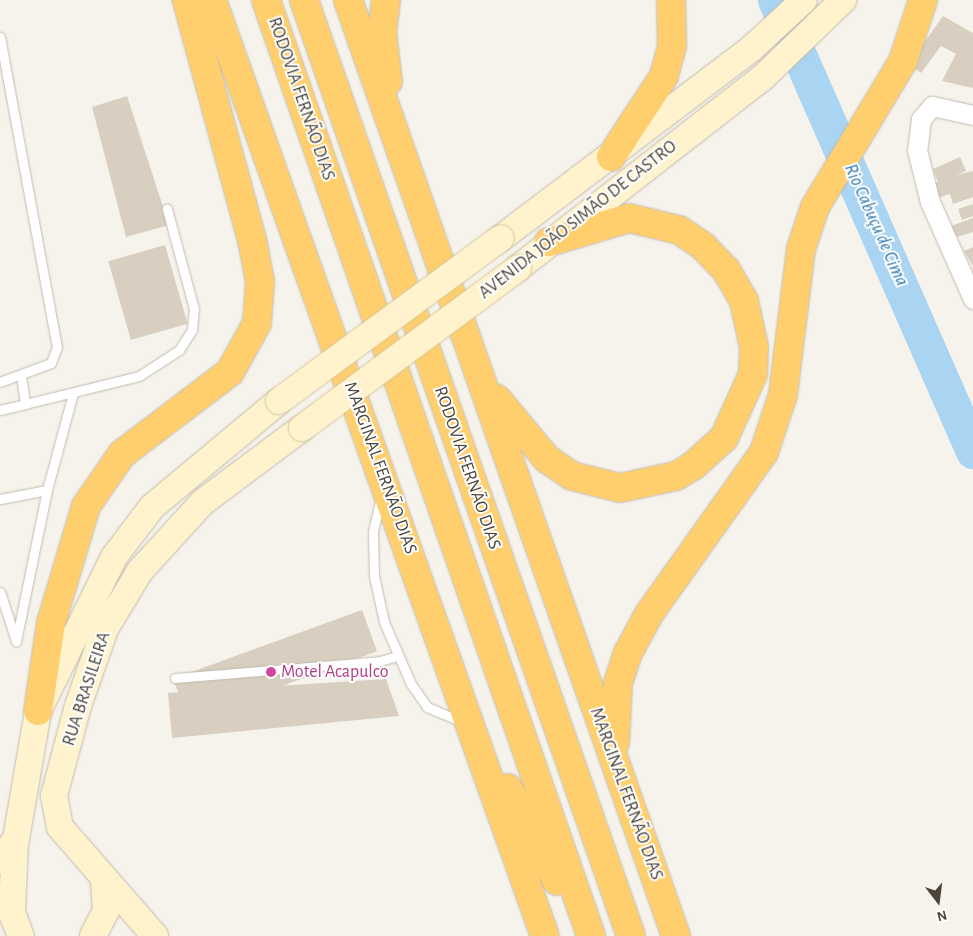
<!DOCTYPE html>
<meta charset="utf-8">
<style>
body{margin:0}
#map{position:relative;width:973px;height:936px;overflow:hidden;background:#f6f3ec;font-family:"Alegreya Sans",sans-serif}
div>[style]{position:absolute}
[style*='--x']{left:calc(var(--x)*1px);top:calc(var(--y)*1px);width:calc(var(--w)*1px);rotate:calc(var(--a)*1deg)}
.river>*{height:35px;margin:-17.5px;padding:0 17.5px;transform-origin:17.5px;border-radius:17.5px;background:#a9d4f2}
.building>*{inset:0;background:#d8cfc1;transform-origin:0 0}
.roads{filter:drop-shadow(0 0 1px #c2bbae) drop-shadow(0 0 1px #c2bbae)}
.lane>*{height:9px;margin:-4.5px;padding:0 4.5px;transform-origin:4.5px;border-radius:4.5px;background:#fff}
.street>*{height:19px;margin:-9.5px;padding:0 9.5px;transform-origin:9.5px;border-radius:9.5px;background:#fff}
.secondary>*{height:26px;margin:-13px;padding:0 13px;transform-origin:13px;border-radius:13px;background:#fff3cd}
.highway>*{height:28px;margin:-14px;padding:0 14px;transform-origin:14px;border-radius:14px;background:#ffcf6e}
.bridges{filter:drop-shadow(0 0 1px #d6c79b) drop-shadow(0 0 1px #d6c79b)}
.secondary-bridge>*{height:26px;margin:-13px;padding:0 13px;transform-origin:13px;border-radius:13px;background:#fff3cd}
.dots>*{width:14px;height:14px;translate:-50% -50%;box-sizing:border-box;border:2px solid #fff;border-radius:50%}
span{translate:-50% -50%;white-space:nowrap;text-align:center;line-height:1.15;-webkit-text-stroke:4px #fff;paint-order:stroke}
.street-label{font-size:18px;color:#4b4439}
.hotel-label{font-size:18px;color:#b23c85}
.left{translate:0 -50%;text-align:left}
.water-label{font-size:19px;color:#2e7ab2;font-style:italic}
.north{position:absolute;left:913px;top:876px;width:50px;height:50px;-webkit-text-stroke:4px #fff;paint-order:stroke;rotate:165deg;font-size:14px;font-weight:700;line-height:20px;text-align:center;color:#4b4439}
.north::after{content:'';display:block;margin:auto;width:18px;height:22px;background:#4b4439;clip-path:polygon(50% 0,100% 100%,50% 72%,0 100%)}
</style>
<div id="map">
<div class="river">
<i style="--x:775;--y:0;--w:493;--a:66.3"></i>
</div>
<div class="building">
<i style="clip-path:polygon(943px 16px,973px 33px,973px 88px,942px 81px,956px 54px,941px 46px,921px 73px,909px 64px)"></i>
<i style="clip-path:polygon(127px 96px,169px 225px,126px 237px,92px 107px)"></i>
<i style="clip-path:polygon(960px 157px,966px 171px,956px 175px,973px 171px,973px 197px,953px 204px,950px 194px,934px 199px,928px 185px,938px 182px,933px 169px)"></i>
<i style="clip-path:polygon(973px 204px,973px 216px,962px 220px,958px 209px)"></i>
<i style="clip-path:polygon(973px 218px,973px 232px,957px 237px,951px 226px)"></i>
<i style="left:165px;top:245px;width:82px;height:59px;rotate:74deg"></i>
<i style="clip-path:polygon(973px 247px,973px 266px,964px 251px)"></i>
<i style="left:362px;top:610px;width:44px;height:201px;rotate:70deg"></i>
<i style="clip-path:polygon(386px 679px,399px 716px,172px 738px,168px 693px)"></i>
</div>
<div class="roads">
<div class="lane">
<i style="--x:0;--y:37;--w:315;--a:79.6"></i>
<i style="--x:57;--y:347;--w:17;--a:111"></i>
<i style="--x:51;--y:363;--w:54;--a:159.6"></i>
<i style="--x:21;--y:375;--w:29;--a:82"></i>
<i style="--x:25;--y:404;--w:117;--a:-13.8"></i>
<i style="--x:139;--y:376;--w:48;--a:-33"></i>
<i style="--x:179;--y:350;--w:24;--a:-57"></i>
<i style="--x:192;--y:330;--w:21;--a:-85"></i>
<i style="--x:194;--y:309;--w:104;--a:-105.1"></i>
<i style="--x:0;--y:410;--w:26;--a:-13"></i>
<i style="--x:381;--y:497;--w:36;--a:103"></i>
<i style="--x:373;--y:532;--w:44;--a:88.7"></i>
<i style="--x:374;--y:576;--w:47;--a:77.7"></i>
<i style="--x:384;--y:622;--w:68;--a:66.5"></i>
<i style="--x:411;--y:684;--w:28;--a:55"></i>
<i style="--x:427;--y:707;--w:41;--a:22.8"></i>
<i style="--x:0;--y:499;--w:48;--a:-10.8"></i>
<i style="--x:0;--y:592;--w:52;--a:71.9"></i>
<i style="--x:16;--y:641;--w:154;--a:-78.4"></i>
<i style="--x:47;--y:490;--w:100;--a:-75"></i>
<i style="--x:175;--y:678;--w:206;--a:-4.7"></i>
<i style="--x:380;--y:661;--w:19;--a:-16"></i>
</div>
<div class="street">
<i style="--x:973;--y:115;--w:42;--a:-167.6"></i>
<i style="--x:932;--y:106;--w:17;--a:130"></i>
<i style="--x:921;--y:119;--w:31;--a:97"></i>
<i style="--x:917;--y:150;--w:54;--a:76"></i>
<i style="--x:930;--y:202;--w:106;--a:66.1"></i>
</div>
<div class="secondary">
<i style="--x:501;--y:238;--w:313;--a:-37.1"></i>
<i style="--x:751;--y:49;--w:72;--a:-42.8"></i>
<i style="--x:518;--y:268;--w:308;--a:-37.9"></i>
<i style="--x:761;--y:79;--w:114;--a:-43.9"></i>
<i style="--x:15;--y:840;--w:73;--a:92.4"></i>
<i style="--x:12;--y:913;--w:25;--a:69"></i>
<i style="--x:0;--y:861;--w:27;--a:-54"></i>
<i style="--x:16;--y:839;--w:130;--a:-80.2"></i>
<i style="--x:38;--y:711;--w:172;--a:-63.7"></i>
<i style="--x:114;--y:557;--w:63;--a:-52.8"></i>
<i style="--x:152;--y:507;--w:165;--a:-39.8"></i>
<i style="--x:93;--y:936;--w:28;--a:-63"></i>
<i style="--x:106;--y:911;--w:32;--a:-94"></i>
<i style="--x:155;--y:936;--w:145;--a:-131.1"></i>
<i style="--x:60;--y:827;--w:32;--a:-101"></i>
<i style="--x:54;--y:796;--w:93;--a:-75.1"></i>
<i style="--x:78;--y:706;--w:82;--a:-70.7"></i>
<i style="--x:105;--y:629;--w:68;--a:-58.9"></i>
<i style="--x:140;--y:571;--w:93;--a:-47.6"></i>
<i style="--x:203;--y:502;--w:124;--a:-36.8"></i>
</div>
<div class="highway">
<i style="--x:212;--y:0;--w:993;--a:70.42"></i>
<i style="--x:266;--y:0;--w:991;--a:70.85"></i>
<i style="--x:304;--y:0;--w:991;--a:70.74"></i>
<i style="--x:348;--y:0;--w:992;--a:70.69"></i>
<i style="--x:386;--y:0;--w:32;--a:97"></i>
<i style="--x:382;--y:32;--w:50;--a:83.2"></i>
<i style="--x:611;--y:157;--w:97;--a:-56.8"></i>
<i style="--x:664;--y:76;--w:31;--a:-75"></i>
<i style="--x:672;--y:46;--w:46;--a:-91.2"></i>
<i style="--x:497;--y:399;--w:78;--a:50.2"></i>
<i style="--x:547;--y:459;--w:30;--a:34"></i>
<i style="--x:572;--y:476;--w:49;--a:14"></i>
<i style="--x:620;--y:488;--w:57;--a:-12.1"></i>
<i style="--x:676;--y:476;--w:21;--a:-31"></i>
<i style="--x:694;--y:465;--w:40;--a:-42"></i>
<i style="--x:724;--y:438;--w:70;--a:-65.6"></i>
<i style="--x:753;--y:374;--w:27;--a:-88"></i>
<i style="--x:754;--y:347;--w:47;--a:-102.3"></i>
<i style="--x:744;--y:301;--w:36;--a:-120"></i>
<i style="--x:726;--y:270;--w:33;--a:-134"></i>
<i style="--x:703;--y:246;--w:29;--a:-146"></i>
<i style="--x:679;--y:230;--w:51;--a:-166.5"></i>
<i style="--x:629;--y:218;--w:84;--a:163.3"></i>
<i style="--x:38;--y:711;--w:89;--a:-81.6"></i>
<i style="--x:51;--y:623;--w:122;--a:-73.3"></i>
<i style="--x:86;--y:506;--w:63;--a:-55.3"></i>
<i style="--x:122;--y:454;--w:136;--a:-37.2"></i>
<i style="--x:230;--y:372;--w:56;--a:-61.1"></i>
<i style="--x:257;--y:323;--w:42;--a:-85.9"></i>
<i style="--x:260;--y:281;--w:42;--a:-101"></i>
<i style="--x:252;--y:240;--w:249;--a:-105.2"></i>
<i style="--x:615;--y:743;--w:60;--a:-87.1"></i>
<i style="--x:618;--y:683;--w:32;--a:-72"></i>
<i style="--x:628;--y:653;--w:44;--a:-61.7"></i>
<i style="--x:649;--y:614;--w:199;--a:-54.6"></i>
<i style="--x:764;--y:452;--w:60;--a:-71.6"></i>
<i style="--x:783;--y:395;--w:147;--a:-83"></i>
<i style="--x:801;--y:249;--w:44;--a:-71.6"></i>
<i style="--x:815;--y:207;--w:170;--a:-58.9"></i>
<i style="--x:903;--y:61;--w:64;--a:-71.8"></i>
<i style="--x:508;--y:788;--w:105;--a:62.2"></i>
</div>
</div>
<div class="bridges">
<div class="secondary-bridge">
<i style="--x:279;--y:401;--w:275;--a:-36.3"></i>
<i style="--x:302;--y:428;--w:269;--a:-36.5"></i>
</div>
</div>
<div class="dots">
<i style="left:271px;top:672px;background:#d1479c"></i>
</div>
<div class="street-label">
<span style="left:301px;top:99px;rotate:71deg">RODOVIA FERNÃO DIAS</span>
<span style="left:578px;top:220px;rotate:-38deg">AVENIDA JOÃO SIMÃO DE CASTRO</span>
<span style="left:380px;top:468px;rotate:70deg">MARGINAL FERNÃO DIAS</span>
<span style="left:467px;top:468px;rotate:71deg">RODOVIA FERNÃO DIAS</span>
<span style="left:87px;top:689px;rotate:-72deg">RUA BRASILEIRA</span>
<span style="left:626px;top:794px;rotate:70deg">MARGINAL FERNÃO DIAS</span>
</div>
<div class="hotel-label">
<span class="left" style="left:281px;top:672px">Motel Acapulco</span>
</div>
<div class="water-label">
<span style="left:876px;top:225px;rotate:66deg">Rio Cabuçu de Cima</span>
</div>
<div class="north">N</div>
</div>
